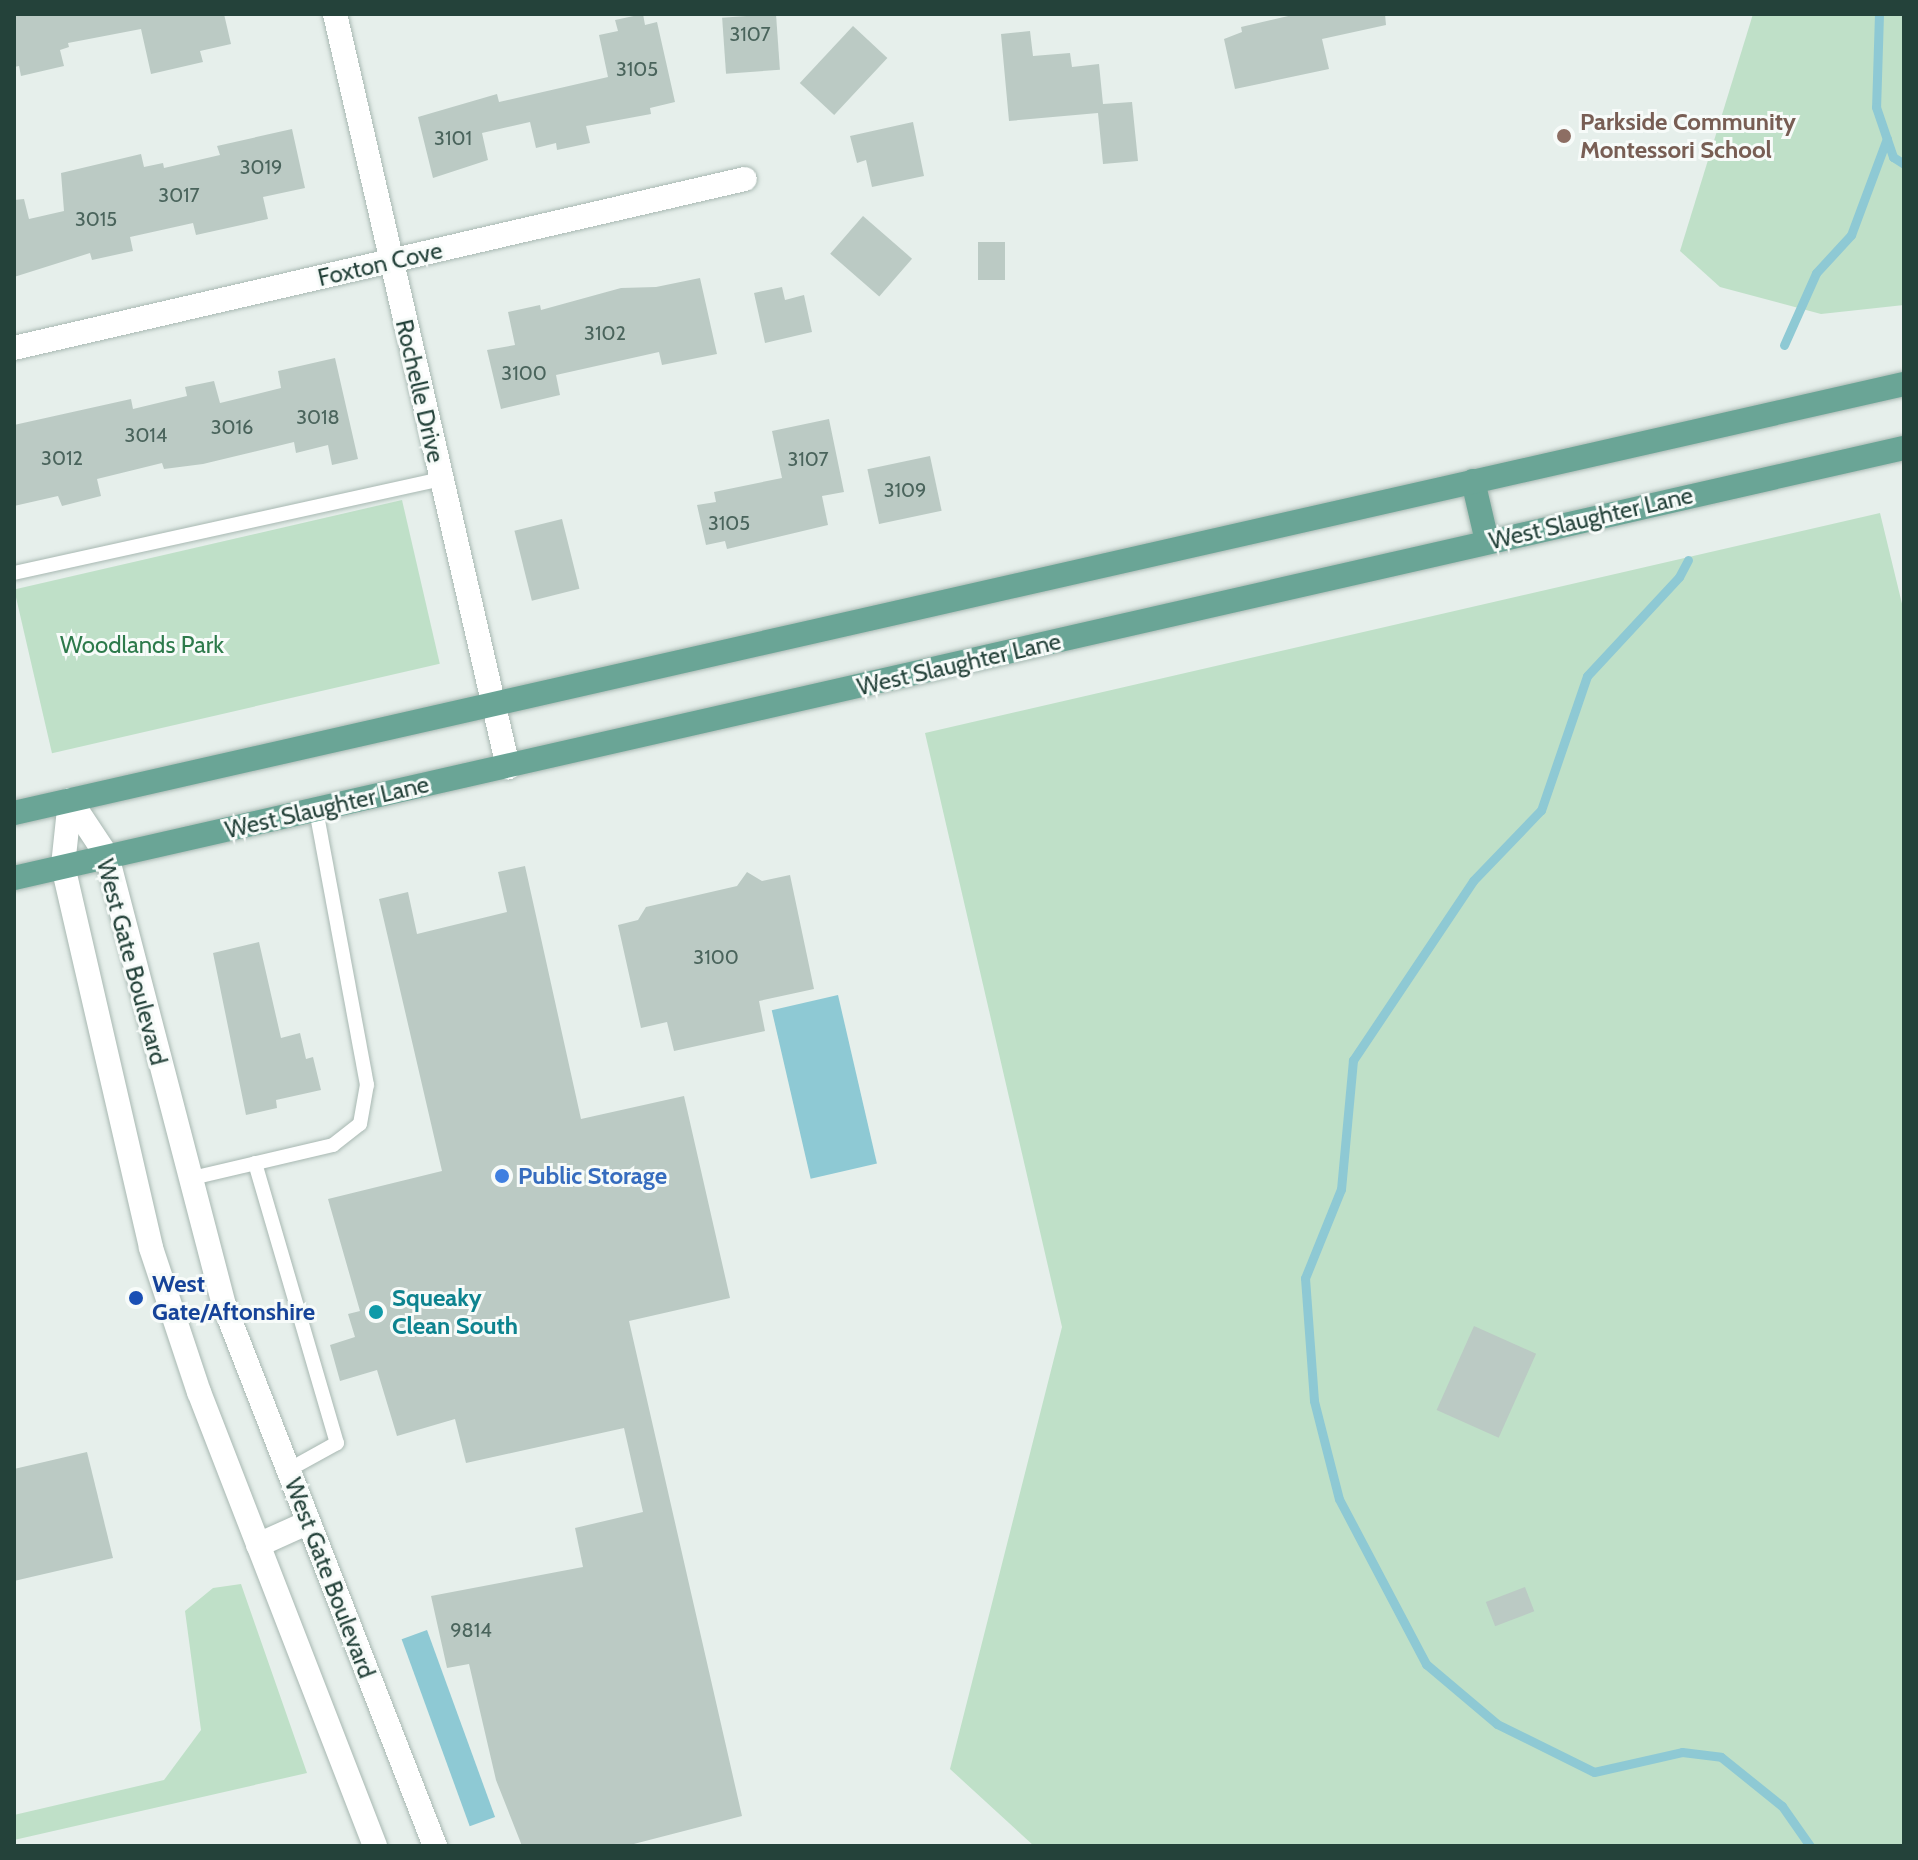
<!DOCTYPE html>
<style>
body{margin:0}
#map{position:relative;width:1918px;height:1860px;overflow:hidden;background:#e6efeb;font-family:Cabin,sans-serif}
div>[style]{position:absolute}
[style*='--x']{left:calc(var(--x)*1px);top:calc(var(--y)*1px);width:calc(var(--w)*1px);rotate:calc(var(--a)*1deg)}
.green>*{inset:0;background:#bfe0c8;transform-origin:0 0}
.water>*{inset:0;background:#8ec9d4;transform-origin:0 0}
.stream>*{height:9px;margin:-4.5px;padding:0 4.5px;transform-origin:4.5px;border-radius:4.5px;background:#8ec9d4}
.building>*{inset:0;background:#bbcac4;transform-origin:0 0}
.roads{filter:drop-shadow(0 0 2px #a8b8b2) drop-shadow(0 0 2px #a8b8b2)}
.service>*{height:14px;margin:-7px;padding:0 7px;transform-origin:7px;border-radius:7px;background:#fff}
.minor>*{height:24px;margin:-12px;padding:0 12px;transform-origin:12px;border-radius:12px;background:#fff}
.secondary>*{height:24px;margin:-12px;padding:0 12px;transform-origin:12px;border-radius:12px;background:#fff}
.primary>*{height:24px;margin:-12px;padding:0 12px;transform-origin:12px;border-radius:12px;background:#6aa596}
.dots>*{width:22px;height:22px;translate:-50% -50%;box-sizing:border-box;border:4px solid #f7fbf9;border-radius:50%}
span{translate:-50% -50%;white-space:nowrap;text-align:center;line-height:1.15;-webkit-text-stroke:6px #f7fbf9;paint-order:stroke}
.number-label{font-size:20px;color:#4a645c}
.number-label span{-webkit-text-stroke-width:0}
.education-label{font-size:24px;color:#785e54;font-weight:700}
.left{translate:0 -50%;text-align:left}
.street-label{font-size:24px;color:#24423a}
.park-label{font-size:24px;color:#2d7a4b}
.shop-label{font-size:24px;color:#366cbe;font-weight:700}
.transit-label{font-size:24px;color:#164399;font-weight:700}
.culture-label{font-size:24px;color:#0d838f;font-weight:700}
.frame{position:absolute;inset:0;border:16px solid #24423a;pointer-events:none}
</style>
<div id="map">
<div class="green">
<i style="clip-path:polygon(1753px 14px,1904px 14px,1904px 305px,1821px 314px,1720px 287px,1680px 251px)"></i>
<i style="left:402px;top:500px;width:168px;height:398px;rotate:77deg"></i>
<i style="clip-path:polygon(1880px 513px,1904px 612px,1904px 1846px,1034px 1846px,950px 1769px,1062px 1327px,925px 733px)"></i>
<i style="clip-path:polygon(241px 1584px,307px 1773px,14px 1840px,14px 1815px,164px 1780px,201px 1730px,185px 1611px,213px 1588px)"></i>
</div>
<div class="water">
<i style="left:838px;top:995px;width:173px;height:68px;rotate:77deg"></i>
<i style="left:427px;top:1630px;width:199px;height:27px;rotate:70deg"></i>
</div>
<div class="stream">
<i style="--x:1879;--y:14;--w:93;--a:91.8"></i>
<i style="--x:1876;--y:107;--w:53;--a:71.2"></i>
<i style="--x:1893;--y:157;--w:13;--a:32"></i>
<i style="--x:1784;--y:345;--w:79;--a:-66"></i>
<i style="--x:1816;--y:273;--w:52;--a:-47.4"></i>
<i style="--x:1851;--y:235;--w:103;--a:-69.6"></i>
<i style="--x:1688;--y:560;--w:19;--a:118"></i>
<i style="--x:1679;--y:577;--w:135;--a:132.9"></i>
<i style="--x:1587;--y:676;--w:142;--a:108.9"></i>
<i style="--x:1541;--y:810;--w:98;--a:133.8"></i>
<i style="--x:1473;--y:881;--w:216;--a:123.8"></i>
<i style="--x:1353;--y:1060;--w:130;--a:95.3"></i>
<i style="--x:1341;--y:1189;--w:96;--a:112"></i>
<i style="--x:1305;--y:1278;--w:123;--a:85.8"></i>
<i style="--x:1314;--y:1401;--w:101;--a:75.7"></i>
<i style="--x:1339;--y:1499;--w:187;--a:62.2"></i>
<i style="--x:1426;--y:1664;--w:93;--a:40.2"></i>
<i style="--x:1497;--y:1724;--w:108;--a:26.3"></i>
<i style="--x:1594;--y:1772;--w:90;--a:-12.8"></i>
<i style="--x:1682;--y:1752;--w:39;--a:7"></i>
<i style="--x:1721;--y:1757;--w:78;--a:38.8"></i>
<i style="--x:1782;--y:1806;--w:49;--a:55"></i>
</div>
<div class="building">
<i style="clip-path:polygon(14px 14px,224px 14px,231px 44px,200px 51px,203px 62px,151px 74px,141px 29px,68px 43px,69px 47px,60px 50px,64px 66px,21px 76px,19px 66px,14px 67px)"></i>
<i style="clip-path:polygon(643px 14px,645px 25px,657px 22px,675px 102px,650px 108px,651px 114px,586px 126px,590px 143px,557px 150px,556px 143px,536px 148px,530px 122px,482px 133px,488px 160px,433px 178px,418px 117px,497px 94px,499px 102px,608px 77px,599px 35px,618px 31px,615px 20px)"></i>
<i style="left:776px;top:14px;width:56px;height:54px;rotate:86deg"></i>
<i style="clip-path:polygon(1297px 14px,1385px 14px,1386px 25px,1322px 39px,1329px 69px,1235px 89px,1224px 39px,1242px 32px,1241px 27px)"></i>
<i style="left:853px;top:26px;width:47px;height:78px;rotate:43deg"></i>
<i style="clip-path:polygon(1030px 31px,1033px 56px,1070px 53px,1072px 67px,1099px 64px,1103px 104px,1132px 102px,1138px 161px,1103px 164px,1098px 113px,1009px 121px,1001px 34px)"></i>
<i style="clip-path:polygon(913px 122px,924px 176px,872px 187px,866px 160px,857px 163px,850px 136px)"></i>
<i style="clip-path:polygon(292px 129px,305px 188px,263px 197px,268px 219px,196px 235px,193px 223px,130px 237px,133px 251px,92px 260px,90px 253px,14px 277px,14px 200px,24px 199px,29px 219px,64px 211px,61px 173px,141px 154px,144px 167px,163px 163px,164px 168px,220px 155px,217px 146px)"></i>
<i style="left:863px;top:216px;width:65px;height:50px;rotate:41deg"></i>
<i style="left:978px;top:242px;width:27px;height:38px"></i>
<i style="clip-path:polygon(700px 278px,717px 354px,662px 365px,659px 352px,556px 375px,560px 395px,501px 409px,487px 350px,515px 345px,508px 312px,540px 305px,541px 310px,621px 288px,656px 287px)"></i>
<i style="clip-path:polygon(782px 287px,785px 300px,804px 295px,812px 332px,765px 343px,754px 293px)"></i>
<i style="clip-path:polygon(335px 358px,358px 459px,332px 465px,328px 445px,296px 453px,294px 442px,203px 464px,164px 469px,162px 463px,97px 479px,101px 496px,62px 506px,58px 496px,14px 506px,14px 425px,131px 399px,133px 409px,187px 396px,185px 387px,214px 381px,220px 403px,281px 388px,278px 371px)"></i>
<i style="clip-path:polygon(829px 419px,844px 492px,822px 496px,828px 525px,727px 549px,725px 541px,706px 545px,697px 505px,716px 502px,714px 492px,782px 478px,772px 431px)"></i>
<i style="left:930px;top:456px;width:56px;height:64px;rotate:78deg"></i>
<i style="left:562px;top:519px;width:72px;height:49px;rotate:76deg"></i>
<i style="clip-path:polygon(525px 866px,581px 1119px,684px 1096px,730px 1298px,629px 1321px,742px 1816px,626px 1846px,522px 1846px,496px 1780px,469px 1664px,447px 1668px,431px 1596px,583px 1567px,575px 1528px,643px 1512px,624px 1428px,466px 1463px,455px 1419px,397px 1436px,377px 1370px,340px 1381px,330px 1345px,355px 1337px,348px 1314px,360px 1311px,328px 1199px,442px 1171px,379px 899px,408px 892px,417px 934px,507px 912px,498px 872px)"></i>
<i style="clip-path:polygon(747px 872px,762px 881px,790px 875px,814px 989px,759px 1001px,765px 1031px,674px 1051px,667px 1022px,641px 1028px,618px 925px,638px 920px,646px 907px,737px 886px)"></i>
<i style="clip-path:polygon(259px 942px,281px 1038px,300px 1033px,306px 1059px,313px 1057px,321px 1090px,276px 1100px,277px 1108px,246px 1115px,213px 953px)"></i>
<i style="left:1474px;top:1326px;width:68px;height:92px;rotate:24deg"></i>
<i style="clip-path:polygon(87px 1452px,113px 1558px,14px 1581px,14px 1469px)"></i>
<i style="left:1525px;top:1587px;width:26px;height:42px;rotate:69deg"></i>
</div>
<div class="roads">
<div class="service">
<i style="--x:14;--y:573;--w:437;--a:-12.4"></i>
<i style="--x:255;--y:1163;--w:292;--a:73.7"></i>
<i style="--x:337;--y:1443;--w:56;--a:151.1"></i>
<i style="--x:188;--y:1179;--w:149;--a:-13.2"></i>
<i style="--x:333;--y:1145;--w:34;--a:-38"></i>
<i style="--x:360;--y:1124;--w:40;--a:-80"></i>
<i style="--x:367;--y:1085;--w:280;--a:-100.5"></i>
</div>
<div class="minor">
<i style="--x:335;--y:14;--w:773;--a:77.06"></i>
<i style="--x:14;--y:348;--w:750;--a:-13.02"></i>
</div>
<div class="secondary">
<i style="--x:70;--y:800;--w:67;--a:56.5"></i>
<i style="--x:107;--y:856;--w:464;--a:75.4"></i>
<i style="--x:224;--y:1305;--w:581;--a:68.69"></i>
<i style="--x:70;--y:800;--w:66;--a:96.1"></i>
<i style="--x:63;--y:866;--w:392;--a:77"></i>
<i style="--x:151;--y:1248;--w:152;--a:71.6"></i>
<i style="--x:199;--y:1392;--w:487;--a:68.8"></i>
<i style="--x:258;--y:1545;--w:54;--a:-24.2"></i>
</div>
<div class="primary">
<i style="--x:1473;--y:481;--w:62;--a:76.9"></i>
<i style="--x:14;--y:813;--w:1938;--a:-12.79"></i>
<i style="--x:14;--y:878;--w:1938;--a:-12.82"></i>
</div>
</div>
<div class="dots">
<i style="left:1564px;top:136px;background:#8d6e63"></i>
<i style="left:502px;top:1176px;background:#3f7fe0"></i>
<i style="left:136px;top:1298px;background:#1a4fb4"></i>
<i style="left:376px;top:1312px;background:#0f9aa8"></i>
</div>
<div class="number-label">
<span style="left:750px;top:34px">3107</span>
<span style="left:637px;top:69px">3105</span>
<span style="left:453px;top:138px">3101</span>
<span style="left:261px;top:167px">3019</span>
<span style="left:179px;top:195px">3017</span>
<span style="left:96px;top:219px">3015</span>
<span style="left:605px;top:333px">3102</span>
<span style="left:524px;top:373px">3100</span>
<span style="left:318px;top:417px">3018</span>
<span style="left:232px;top:427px">3016</span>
<span style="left:146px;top:435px">3014</span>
<span style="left:62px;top:458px">3012</span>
<span style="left:808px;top:459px">3107</span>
<span style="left:905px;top:490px">3109</span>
<span style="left:729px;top:523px">3105</span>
<span style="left:716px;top:957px">3100</span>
<span style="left:471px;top:1630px">9814</span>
</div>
<div class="education-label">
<span class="left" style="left:1580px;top:136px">Parkside Community<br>Montessori School</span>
</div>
<div class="street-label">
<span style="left:380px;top:264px;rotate:-13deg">Foxton Cove</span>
<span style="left:420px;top:391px;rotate:77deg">Rochelle Drive</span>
<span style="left:1591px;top:518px;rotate:-13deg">West Slaughter Lane</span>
<span style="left:959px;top:664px;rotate:-13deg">West Slaughter Lane</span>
<span style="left:327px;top:807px;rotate:-13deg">West Slaughter Lane</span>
<span style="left:132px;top:962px;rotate:75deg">West Gate Boulevard</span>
<span style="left:330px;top:1578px;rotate:69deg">West Gate Boulevard</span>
</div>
<div class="park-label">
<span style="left:142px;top:645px">Woodlands Park</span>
</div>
<div class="shop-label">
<span class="left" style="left:518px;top:1176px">Public Storage</span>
</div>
<div class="transit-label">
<span class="left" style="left:152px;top:1298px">West<br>Gate/Aftonshire</span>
</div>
<div class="culture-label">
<span class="left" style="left:392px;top:1312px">Squeaky<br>Clean South</span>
</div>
<div class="frame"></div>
</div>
